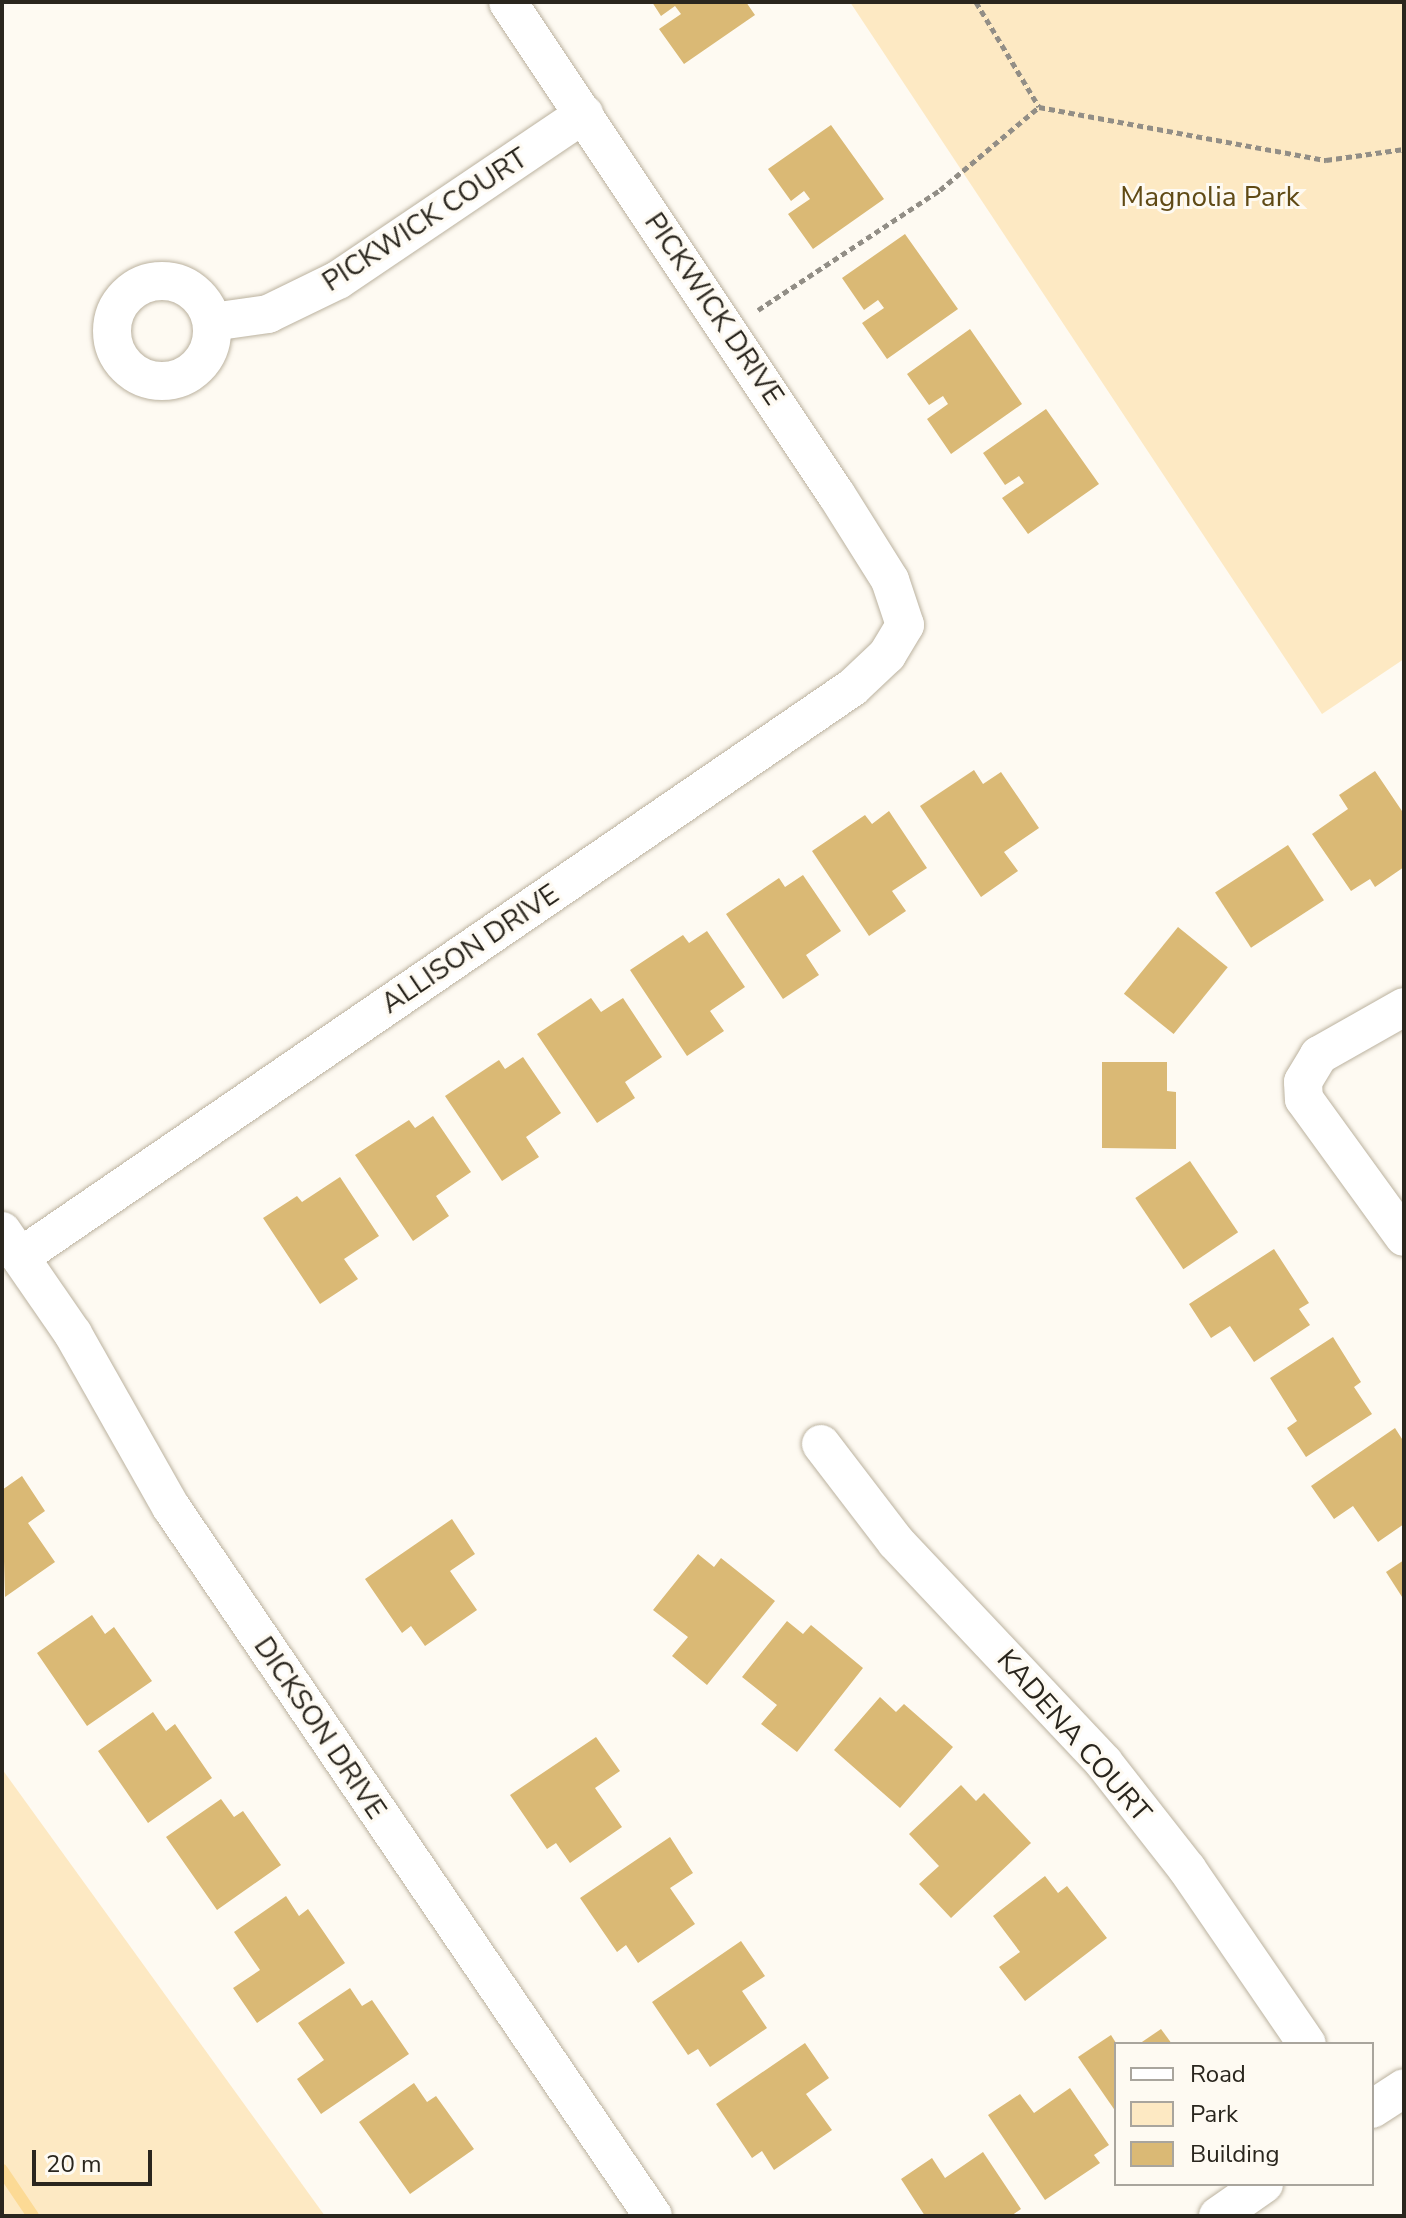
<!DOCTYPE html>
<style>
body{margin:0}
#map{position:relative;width:1406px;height:2218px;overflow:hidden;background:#fefaf2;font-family:"Nunito Sans",sans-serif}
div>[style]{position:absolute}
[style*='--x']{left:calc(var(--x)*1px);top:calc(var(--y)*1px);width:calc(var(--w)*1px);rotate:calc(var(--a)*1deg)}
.green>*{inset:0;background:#fde9c3}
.stream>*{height:12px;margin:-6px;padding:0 6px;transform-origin:6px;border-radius:6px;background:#fcda95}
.building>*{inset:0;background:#dab975;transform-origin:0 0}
.path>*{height:5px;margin-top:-2.5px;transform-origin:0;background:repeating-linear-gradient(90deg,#928e86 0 6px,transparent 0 10px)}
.roads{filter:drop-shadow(0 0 2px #bbb29f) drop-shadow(0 0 2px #bbb29f)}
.street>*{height:38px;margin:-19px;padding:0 19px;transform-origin:19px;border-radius:19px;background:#fff}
.street>.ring{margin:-19px;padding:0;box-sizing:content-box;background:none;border:38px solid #fff;border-radius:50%}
span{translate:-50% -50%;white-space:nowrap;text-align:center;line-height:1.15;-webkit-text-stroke:6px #fefaf2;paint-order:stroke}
.park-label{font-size:28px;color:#604a15}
.street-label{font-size:28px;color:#2a261e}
.frame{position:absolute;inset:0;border:4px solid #2a261e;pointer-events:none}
.legend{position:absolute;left:1114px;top:2042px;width:260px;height:144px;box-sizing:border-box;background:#fefaf2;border:2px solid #a9a59d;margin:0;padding:10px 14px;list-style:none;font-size:24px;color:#2a261e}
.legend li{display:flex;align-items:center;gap:16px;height:40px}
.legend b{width:40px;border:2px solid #a9a59d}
.scale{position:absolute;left:32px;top:2150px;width:120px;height:36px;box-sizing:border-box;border:4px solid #2a261e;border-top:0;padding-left:10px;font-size:24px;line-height:28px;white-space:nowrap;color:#2a261e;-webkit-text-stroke:6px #fefaf2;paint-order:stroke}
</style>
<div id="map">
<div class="green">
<i style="clip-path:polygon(850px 2px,1404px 2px,1404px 659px,1322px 714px)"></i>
<i style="clip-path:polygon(2px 1769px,325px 2216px,2px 2216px)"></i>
</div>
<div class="stream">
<i style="--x:2;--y:2170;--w:55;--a:56"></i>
</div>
<div class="building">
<i style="clip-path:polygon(652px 2px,746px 2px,755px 15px,684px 64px,659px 29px,681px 14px,675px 6px,661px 16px)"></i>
<i style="clip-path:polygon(831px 125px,884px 199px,813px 249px,788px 214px,810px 199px,804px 191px,791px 201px,768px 169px)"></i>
<i style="clip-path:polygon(905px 234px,958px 309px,887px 359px,862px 323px,884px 308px,878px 300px,864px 310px,842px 278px)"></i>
<i style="clip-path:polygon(970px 329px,1022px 404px,951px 454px,927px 419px,948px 404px,943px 396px,929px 405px,907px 374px)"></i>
<i style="clip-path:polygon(1046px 409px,1099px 484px,1028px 534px,1002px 498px,1024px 483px,1019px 476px,1005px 485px,983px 453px)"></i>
<i style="clip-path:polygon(974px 770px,983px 784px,1001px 772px,1039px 828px,1004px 852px,1018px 871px,981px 897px,920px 806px)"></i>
<i style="clip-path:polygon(1375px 771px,1404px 814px,1404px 867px,1375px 887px,1370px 879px,1351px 891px,1312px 834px,1348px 809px,1339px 795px)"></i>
<i style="clip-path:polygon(889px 811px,927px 868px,892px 891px,906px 911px,869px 936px,812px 851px,865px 815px,872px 824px)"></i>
<i style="left:1288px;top:845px;width:66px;height:87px;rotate:57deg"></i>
<i style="clip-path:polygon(803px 875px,841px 931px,806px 955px,819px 975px,783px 999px,726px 914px,779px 878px,785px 887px)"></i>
<i style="left:1178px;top:927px;width:64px;height:86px;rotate:39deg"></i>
<i style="clip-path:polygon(707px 931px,745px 987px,710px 1011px,724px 1031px,687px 1056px,630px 970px,683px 935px,689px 943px)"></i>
<i style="clip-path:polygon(591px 998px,601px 1012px,623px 998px,662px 1057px,625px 1082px,635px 1098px,597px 1123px,537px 1034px)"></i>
<i style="clip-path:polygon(523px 1057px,561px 1113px,526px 1137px,539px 1157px,502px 1181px,445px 1096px,499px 1060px,505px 1069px)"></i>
<i style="clip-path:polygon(1102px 1062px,1167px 1062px,1167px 1091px,1176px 1092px,1176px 1149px,1102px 1148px)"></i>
<i style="clip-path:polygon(433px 1116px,471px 1172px,436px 1196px,449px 1216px,413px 1241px,355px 1155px,409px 1120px,415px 1128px)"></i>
<i style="left:1190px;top:1161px;width:86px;height:66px;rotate:56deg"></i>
<i style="clip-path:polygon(340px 1177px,379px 1236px,344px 1259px,358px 1279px,320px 1304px,263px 1218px,297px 1196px,302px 1202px)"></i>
<i style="clip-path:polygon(1274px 1249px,1309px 1303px,1299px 1309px,1310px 1325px,1254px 1362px,1230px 1326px,1211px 1338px,1189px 1304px)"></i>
<i style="clip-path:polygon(1333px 1337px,1361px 1382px,1354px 1387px,1372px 1414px,1306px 1457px,1287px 1428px,1297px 1421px,1270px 1378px)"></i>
<i style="clip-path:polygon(1395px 1428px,1404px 1442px,1404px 1524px,1378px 1542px,1353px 1506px,1334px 1519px,1311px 1486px)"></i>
<i style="clip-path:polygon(22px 1476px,45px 1511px,28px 1523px,55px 1562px,5px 1597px,2px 1490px)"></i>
<i style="clip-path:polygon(452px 1519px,475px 1554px,450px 1571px,477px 1610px,425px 1646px,411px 1626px,402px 1633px,365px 1579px)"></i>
<i style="clip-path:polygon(698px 1554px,714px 1567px,721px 1558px,775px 1601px,707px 1685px,672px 1656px,688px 1637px,653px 1610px)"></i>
<i style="clip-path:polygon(1404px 1560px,1404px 1600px,1386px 1572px)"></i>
<i style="clip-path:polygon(92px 1615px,105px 1634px,114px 1627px,152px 1681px,87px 1726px,37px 1653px)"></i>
<i style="clip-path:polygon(787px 1621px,803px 1634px,811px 1625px,863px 1668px,797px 1752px,761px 1724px,777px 1705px,742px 1677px)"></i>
<i style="clip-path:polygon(880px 1697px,896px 1712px,904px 1704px,953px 1747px,900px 1808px,834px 1750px)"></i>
<i style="clip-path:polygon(153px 1712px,166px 1731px,175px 1724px,212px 1778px,148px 1823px,98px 1751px)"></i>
<i style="clip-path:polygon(596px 1737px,620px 1771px,595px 1788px,622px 1827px,570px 1863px,556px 1843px,547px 1849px,510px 1795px)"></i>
<i style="clip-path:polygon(961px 1785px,976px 1801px,984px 1793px,1031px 1843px,951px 1918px,919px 1884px,939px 1866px,909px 1834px)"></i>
<i style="clip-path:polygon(221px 1799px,234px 1817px,243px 1811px,281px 1865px,217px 1910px,166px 1837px)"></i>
<i style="clip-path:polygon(670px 1837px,693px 1873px,670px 1888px,695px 1924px,638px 1963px,626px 1945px,617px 1952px,580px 1898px)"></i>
<i style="clip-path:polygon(1045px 1876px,1058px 1893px,1067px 1886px,1107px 1938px,1025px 2001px,999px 1967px,1020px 1952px,993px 1916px)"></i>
<i style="clip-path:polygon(286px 1896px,299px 1916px,308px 1909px,345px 1963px,257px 2023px,233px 1988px,260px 1970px,234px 1932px)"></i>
<i style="clip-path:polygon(741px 1941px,765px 1976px,742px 1991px,767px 2028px,710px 2067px,698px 2049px,688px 2055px,652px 2002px)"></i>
<i style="clip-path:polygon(350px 1988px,362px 2006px,372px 2000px,409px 2054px,321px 2114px,297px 2079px,324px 2060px,298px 2023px)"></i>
<i style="clip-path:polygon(1161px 2029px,1172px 2044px,1139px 2044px)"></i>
<i style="clip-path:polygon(1111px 2035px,1116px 2043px,1116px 2112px,1078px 2057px)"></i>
<i style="clip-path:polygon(805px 2043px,829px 2078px,806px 2094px,832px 2130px,774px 2170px,762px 2151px,752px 2158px,716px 2104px)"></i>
<i style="clip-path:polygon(414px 2083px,427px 2102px,436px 2096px,474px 2149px,410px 2194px,359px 2122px)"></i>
<i style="clip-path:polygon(1070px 2088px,1109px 2145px,1094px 2155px,1100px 2163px,1045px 2200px,988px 2115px,1020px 2094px,1034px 2113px)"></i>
<i style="clip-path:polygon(983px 2152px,1021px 2209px,1011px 2216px,925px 2216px,901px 2179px,932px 2158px,945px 2178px)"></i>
</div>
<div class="path">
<i style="--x:976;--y:2;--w:122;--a:59"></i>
<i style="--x:758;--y:310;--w:218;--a:-33.4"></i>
<i style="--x:940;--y:190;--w:129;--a:-40"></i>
<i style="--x:1039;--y:107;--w:292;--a:10.5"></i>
<i style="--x:1326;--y:160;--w:79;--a:-8"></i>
</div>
<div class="roads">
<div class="street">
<i class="ring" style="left:112px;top:281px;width:62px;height:62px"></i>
<i style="--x:212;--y:322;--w:57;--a:-8.1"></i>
<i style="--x:268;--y:314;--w:78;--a:-25.9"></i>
<i style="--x:338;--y:280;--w:297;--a:-34"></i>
<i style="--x:1404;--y:1007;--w:98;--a:150.5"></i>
<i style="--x:1319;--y:1055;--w:31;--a:121"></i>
<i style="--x:1303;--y:1082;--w:17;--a:87"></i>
<i style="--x:1304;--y:1099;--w:170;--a:54.1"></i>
<i style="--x:2;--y:1231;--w:125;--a:55.4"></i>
<i style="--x:73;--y:1334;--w:199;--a:60.5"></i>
<i style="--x:171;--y:1507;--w:857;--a:55.79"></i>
<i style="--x:20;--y:1257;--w:1009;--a:-34.38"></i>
<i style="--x:853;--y:687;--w:47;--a:-43.3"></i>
<i style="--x:887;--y:655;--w:35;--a:-59"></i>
<i style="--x:905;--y:625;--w:47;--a:-108.4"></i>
<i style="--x:890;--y:580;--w:102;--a:-122.1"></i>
<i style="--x:836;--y:494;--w:591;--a:-123.69"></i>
<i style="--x:821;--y:1444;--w:123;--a:52.6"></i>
<i style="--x:896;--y:1542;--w:303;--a:46.7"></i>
<i style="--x:1104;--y:1763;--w:135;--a:51.9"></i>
<i style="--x:1187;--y:1869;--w:212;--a:55.6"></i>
<i style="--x:1372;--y:2109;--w:38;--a:-33"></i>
<i style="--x:1218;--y:2216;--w:56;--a:-34.8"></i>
</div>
</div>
<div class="park-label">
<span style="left:1210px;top:197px">Magnolia Park</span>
</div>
<div class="street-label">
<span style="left:425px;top:220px;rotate:-33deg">PICKWICK COURT</span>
<span style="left:714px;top:309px;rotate:56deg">PICKWICK DRIVE</span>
<span style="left:470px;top:949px;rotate:-34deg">ALLISON DRIVE</span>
<span style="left:320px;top:1728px;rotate:56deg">DICKSON DRIVE</span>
<span style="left:1074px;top:1736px;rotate:49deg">KADENA COURT</span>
</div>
<div class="frame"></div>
<ul class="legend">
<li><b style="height:10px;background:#fff"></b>Road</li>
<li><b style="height:22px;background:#fde9c3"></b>Park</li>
<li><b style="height:22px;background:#dab975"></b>Building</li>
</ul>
<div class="scale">20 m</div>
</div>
